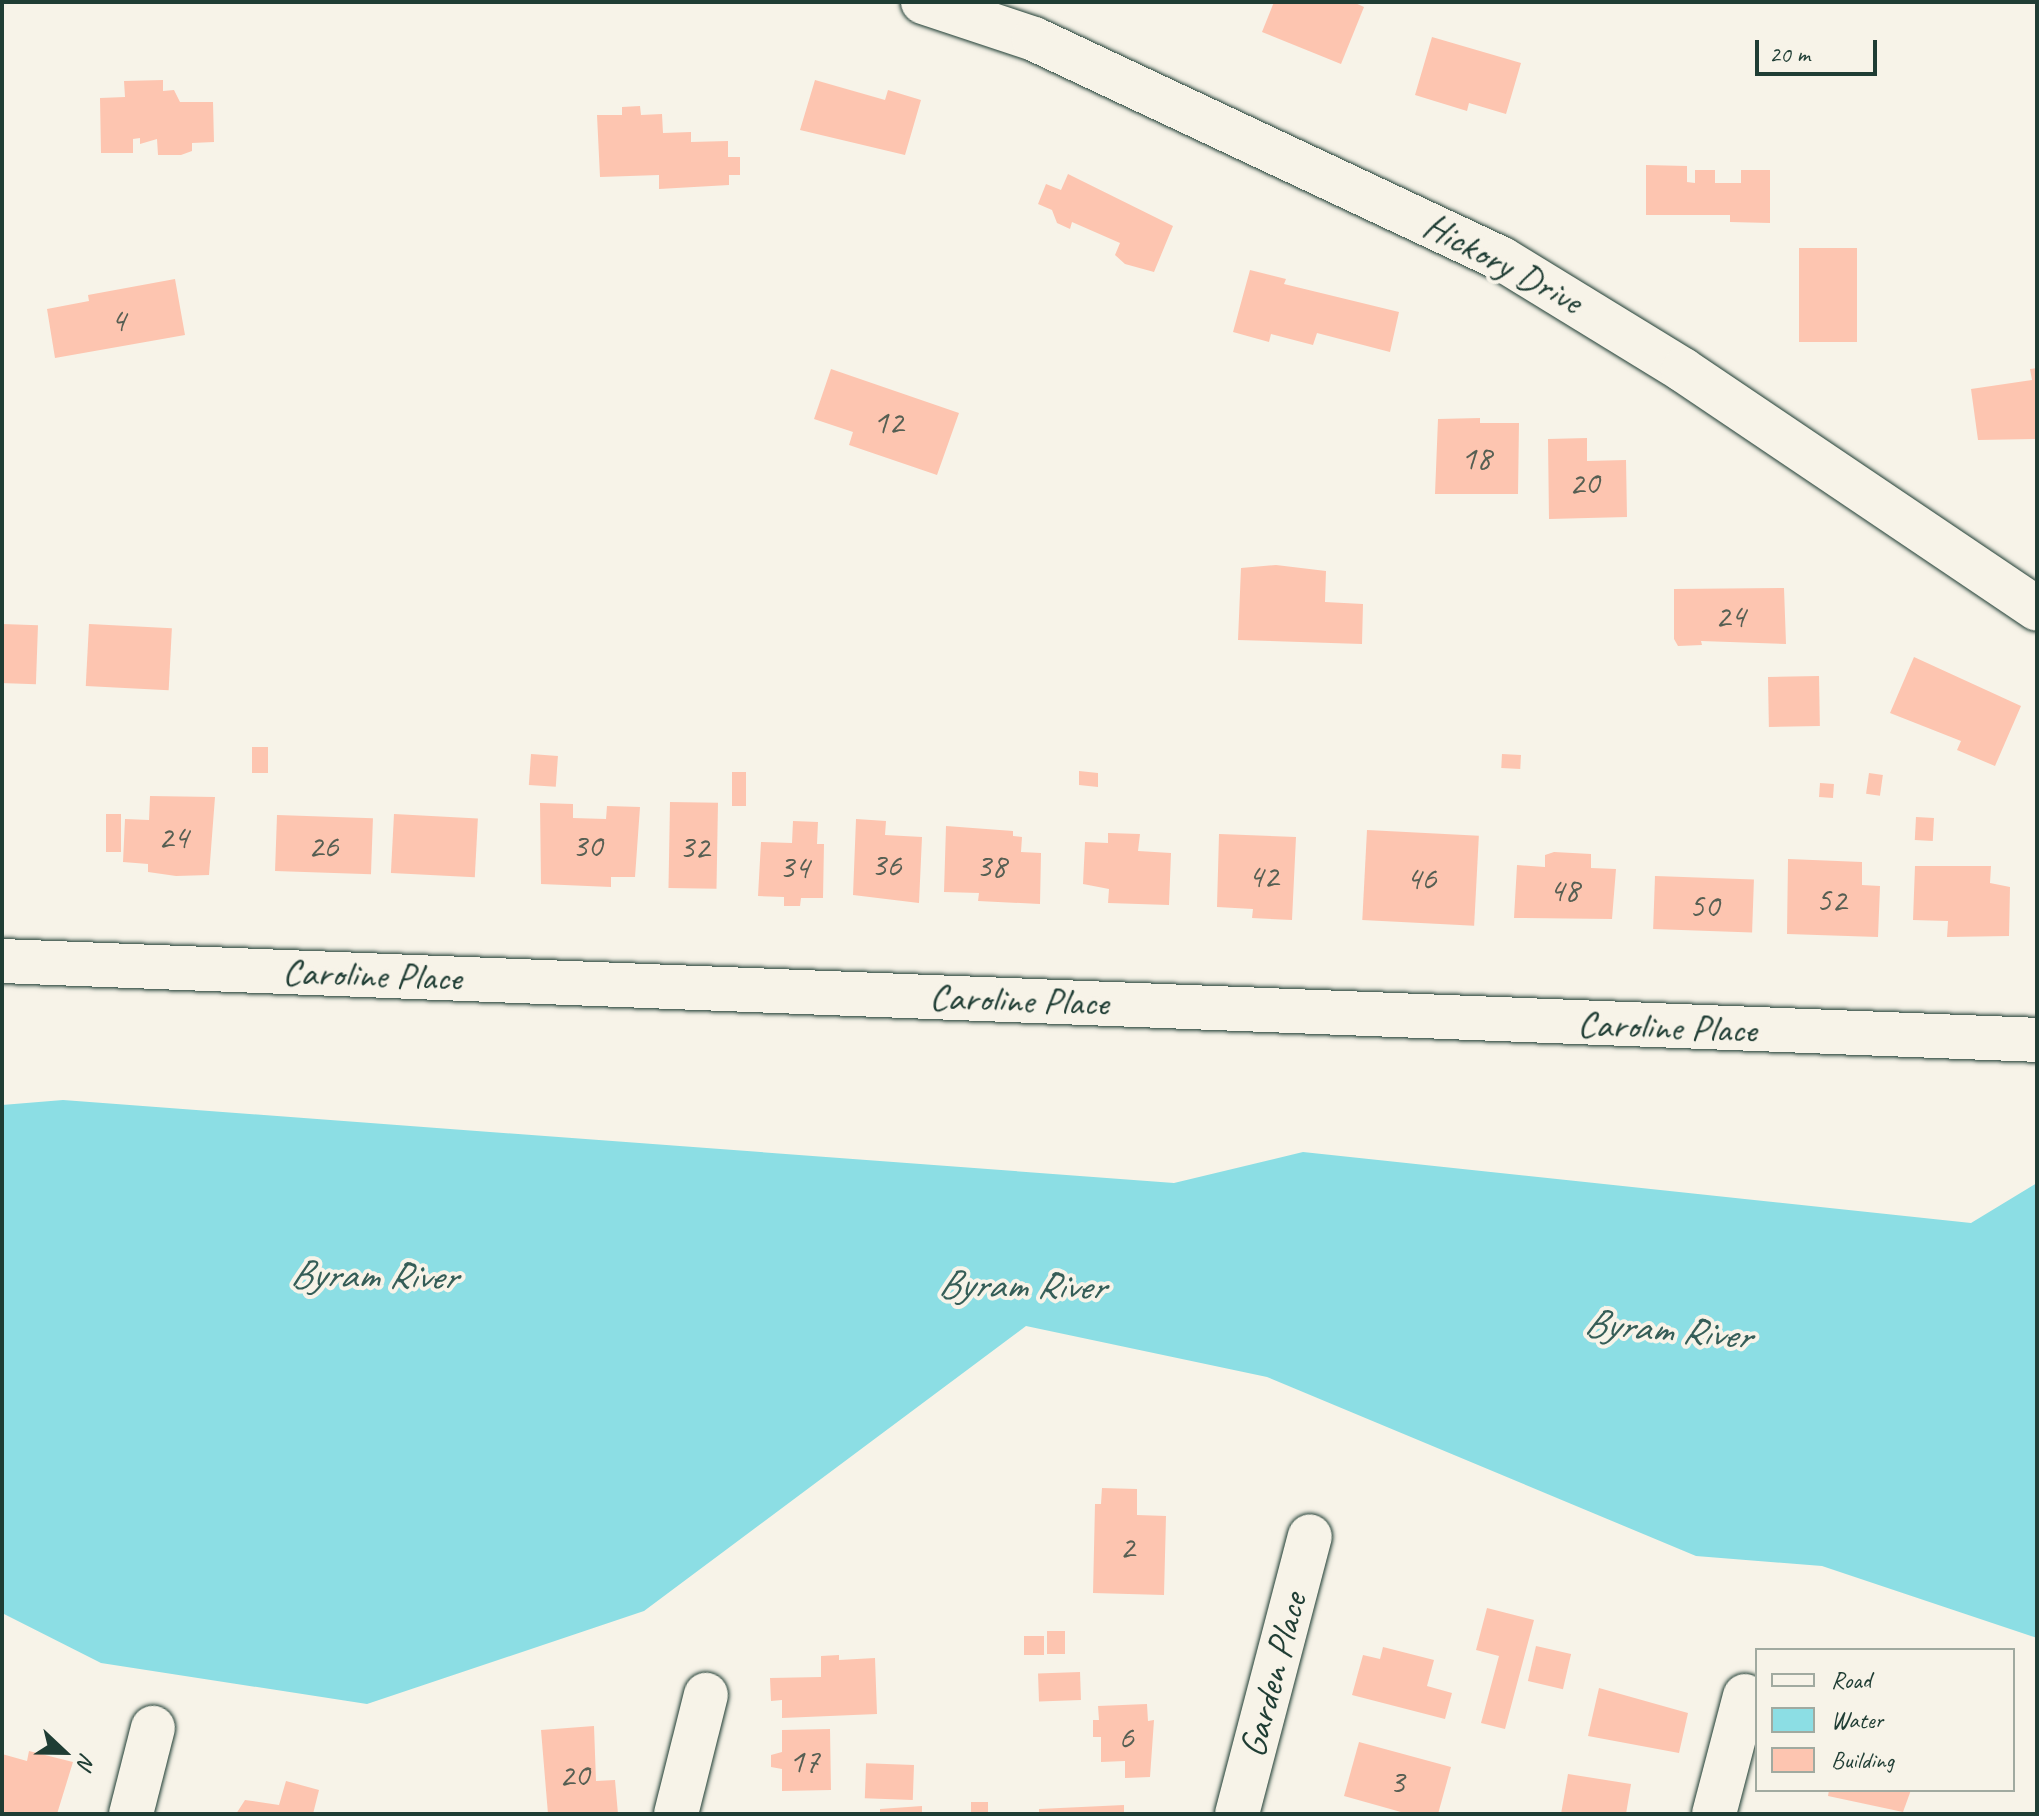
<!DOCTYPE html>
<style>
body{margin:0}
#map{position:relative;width:2039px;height:1816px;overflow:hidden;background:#f7f3e8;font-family:Caveat,sans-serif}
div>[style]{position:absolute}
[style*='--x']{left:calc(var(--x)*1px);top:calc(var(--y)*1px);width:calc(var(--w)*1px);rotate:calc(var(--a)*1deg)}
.water>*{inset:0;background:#8cdee4}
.building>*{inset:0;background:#fdc5b0;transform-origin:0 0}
.roads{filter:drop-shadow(0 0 2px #1f3d34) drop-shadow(0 0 2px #1f3d34)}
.minor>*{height:44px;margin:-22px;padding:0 22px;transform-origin:22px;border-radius:22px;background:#f7f3e8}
span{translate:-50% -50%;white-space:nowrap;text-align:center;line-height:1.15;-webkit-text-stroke:8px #f7f3e8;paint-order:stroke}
.number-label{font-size:34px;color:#565f53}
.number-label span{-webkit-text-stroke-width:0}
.street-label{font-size:38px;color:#1f3d34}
.water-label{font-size:40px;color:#355d57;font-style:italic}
.frame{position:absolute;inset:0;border:4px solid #1f3d34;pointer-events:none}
.legend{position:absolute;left:1755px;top:1648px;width:260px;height:144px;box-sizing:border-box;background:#f7f3e8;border:2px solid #a1aaa0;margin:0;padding:10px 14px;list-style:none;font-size:24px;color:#1f3d34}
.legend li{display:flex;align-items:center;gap:16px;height:40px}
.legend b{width:40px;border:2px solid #a1aaa0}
.north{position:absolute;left:24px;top:1712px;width:80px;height:80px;-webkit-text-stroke:6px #f7f3e8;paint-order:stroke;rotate:112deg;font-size:22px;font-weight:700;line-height:32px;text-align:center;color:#1f3d34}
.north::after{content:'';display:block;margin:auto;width:28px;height:36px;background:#1f3d34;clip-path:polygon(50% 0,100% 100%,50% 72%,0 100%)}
.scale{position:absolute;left:1755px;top:40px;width:122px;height:36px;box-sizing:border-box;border:4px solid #1f3d34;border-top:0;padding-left:10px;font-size:24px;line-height:28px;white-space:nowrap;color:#1f3d34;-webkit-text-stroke:6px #f7f3e8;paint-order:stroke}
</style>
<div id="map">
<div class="water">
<i style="clip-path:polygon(63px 1100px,1174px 1183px,1303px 1152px,1971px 1223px,2037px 1183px,2037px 1638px,1822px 1566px,1696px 1556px,1267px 1377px,1026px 1326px,644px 1611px,367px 1704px,101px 1663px,2px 1613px,2px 1105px)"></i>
</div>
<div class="building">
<i style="clip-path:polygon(1274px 2px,1353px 2px,1364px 7px,1341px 64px,1262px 32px)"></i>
<i style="clip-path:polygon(1432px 37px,1521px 63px,1506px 114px,1469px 103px,1467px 111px,1415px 95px)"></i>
<i style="clip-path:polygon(163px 80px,163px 91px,174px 90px,180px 102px,213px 102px,214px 142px,192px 143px,192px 151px,181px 155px,158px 155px,157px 139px,140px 144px,140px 138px,133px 139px,133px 153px,101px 153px,100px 98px,125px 97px,124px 81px)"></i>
<i style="clip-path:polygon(815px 80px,885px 100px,888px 90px,921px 100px,905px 155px,800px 130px)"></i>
<i style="clip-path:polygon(640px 106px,641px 115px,662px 114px,663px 133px,691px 132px,691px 142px,728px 141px,728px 157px,740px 157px,740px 175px,729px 175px,729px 185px,659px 189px,659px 175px,600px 177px,597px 115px,622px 115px,622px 107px)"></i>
<i style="clip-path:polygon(1646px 165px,1687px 166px,1687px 182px,1695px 183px,1695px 170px,1715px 170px,1715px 183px,1741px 183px,1741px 170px,1770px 170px,1770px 223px,1730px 222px,1730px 215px,1646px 215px)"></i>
<i style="clip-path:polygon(1068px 174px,1173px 226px,1154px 272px,1125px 264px,1115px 255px,1120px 243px,1072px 222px,1070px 229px,1057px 223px,1052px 210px,1038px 204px,1046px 184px,1061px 190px)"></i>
<i style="left:1799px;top:248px;width:58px;height:94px"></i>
<i style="clip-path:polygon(1250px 270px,1286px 279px,1284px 284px,1399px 312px,1390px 352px,1317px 333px,1313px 345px,1271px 334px,1269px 342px,1233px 332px)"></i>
<i style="clip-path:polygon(175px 279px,185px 335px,55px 358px,47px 309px,89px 301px,88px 295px)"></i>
<i style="clip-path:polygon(2037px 368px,2037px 439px,1978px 440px,1971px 389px,2032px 380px,2030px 369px)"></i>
<i style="clip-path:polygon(831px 369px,959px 413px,937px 475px,849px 445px,853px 432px,814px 419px)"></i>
<i style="clip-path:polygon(1480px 418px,1480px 423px,1519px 423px,1518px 494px,1435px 494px,1438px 419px)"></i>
<i style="clip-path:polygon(1587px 438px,1587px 461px,1626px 460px,1627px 517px,1549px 519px,1548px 439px)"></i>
<i style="clip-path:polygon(1276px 565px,1326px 571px,1325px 602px,1363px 604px,1362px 644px,1238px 640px,1241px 568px)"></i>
<i style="clip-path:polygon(1784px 588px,1786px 644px,1701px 641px,1702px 645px,1678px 646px,1674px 639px,1674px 589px)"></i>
<i style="left:2px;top:624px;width:36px;height:59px;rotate:2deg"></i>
<i style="left:89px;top:624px;width:83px;height:62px;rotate:3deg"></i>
<i style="clip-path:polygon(1914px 657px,2021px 706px,1995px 766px,1957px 750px,1961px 741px,1890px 713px)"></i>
<i style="left:1819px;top:676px;width:50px;height:51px;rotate:89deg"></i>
<i style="left:252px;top:747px;width:16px;height:26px"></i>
<i style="left:531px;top:754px;width:27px;height:31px;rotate:4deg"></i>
<i style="left:1502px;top:754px;width:19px;height:14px;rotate:3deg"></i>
<i style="clip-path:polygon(1079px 771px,1098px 773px,1098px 787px,1079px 785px)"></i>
<i style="left:732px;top:772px;width:14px;height:34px"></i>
<i style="left:1869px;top:773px;width:14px;height:21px;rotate:8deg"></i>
<i style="left:1820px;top:783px;width:14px;height:14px;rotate:4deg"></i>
<i style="clip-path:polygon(150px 796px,215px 797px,209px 875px,176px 876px,148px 872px,148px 864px,123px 862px,125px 819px,149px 820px)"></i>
<i style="left:670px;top:802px;width:48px;height:86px;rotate:1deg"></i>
<i style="clip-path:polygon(540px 803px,573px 804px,573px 818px,606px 819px,607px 806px,640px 807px,635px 877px,611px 877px,611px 887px,541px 884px)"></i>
<i style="left:106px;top:814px;width:15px;height:38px"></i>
<i style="left:394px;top:814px;width:84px;height:59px;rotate:3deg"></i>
<i style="left:277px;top:815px;width:96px;height:56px;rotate:2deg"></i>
<i style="left:1916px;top:817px;width:18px;height:23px;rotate:3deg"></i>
<i style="clip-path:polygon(856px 819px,886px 821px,885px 835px,922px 837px,919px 903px,853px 895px)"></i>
<i style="clip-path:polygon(793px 821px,818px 822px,817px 844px,824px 844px,823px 898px,801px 898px,800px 906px,784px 906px,784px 897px,758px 896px,761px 842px,792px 843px)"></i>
<i style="clip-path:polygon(946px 826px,1013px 831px,1013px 836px,1022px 837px,1021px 852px,1041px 853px,1040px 904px,978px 901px,979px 893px,944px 892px)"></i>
<i style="left:1367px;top:830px;width:112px;height:90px;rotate:3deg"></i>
<i style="clip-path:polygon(1108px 833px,1140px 834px,1138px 851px,1171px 853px,1169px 905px,1108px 903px,1109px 889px,1083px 884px,1085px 842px,1108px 843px)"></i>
<i style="clip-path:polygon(1219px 834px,1296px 837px,1292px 920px,1252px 918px,1253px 909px,1217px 907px)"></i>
<i style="clip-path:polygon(1554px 852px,1591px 854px,1591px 868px,1616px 869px,1612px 919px,1514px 918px,1517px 865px,1545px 867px,1545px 855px)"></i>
<i style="clip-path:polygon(1788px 859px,1862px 862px,1862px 885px,1880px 886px,1878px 937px,1787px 934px)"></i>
<i style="clip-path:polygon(1915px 866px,1991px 866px,1990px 883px,2010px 887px,2009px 936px,1947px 937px,1948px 921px,1913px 920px)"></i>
<i style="left:1655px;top:876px;width:99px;height:53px;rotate:2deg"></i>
<i style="clip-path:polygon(1102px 1488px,1137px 1489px,1137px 1515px,1166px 1516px,1164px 1595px,1093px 1593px,1095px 1504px,1101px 1504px)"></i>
<i style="clip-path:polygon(1487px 1608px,1534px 1620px,1505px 1729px,1481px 1723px,1499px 1656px,1476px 1650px)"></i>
<i style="left:1047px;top:1631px;width:18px;height:23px"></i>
<i style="left:1024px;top:1636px;width:20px;height:19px"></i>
<i style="left:1536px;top:1646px;width:36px;height:36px;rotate:13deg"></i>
<i style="clip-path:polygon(1383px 1647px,1434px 1660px,1427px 1686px,1452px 1693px,1445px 1719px,1352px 1695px,1363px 1655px,1380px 1659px)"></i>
<i style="clip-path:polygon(839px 1655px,839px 1660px,875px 1658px,877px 1714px,782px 1718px,782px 1700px,771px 1701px,770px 1678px,821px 1677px,821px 1656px)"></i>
<i style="left:1080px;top:1672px;width:28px;height:42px;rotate:88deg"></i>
<i style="clip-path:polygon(1599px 1688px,1688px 1713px,1679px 1753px,1588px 1736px)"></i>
<i style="clip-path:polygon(1147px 1704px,1148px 1721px,1154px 1720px,1150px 1777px,1125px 1778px,1125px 1761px,1101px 1762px,1101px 1737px,1093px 1737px,1093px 1720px,1099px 1720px,1098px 1706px)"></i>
<i style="clip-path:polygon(594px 1726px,596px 1781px,615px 1780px,618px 1814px,548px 1814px,541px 1730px)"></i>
<i style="clip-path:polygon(830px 1729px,831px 1790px,782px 1791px,782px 1769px,771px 1767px,771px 1755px,782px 1752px,782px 1730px)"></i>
<i style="clip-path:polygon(1359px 1742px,1451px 1767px,1438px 1814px,1408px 1814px,1344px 1796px)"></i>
<i style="clip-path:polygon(29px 1751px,73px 1762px,57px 1814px,2px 1814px,2px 1754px,27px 1761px)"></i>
<i style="left:914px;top:1765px;width:35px;height:48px;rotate:92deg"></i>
<i style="clip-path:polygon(1568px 1774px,1631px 1784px,1626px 1814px,1561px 1814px)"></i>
<i style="clip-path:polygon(286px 1781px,319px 1790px,313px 1814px,236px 1814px,245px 1800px,279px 1805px)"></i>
<i style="clip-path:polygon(1829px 1790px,1911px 1790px,1903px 1812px,1828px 1796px)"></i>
<i style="left:971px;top:1802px;width:17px;height:12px"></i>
<i style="clip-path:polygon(1124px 1805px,1124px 1814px,1039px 1814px,1039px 1809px)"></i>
<i style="clip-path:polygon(922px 1806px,922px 1814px,880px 1814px,880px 1809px)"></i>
</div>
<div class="roads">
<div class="minor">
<i style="--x:923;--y:2;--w:117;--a:18.4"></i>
<i style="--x:1034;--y:39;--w:517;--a:25.18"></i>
<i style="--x:1502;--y:259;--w:212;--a:31.5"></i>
<i style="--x:1683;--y:370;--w:427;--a:34"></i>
<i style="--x:2;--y:961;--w:2037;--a:2.22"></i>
<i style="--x:131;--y:1814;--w:89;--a:-75.7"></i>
<i style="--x:676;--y:1814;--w:123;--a:-75.9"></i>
<i style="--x:1237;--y:1814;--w:287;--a:-75.3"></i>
<i style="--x:1714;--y:1814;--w:122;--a:-75.3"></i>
</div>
</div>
<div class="number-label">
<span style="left:118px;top:320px">4</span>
<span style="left:888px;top:422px">12</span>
<span style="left:1476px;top:458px">18</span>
<span style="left:1584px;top:483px">20</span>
<span style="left:1730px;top:616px">24</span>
<span style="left:173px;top:837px">24</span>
<span style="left:323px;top:846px">26</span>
<span style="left:587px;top:846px">30</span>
<span style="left:694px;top:847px">32</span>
<span style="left:886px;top:865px">36</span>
<span style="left:991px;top:866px">38</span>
<span style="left:794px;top:867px">34</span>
<span style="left:1263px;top:876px">42</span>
<span style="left:1421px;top:878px">46</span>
<span style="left:1564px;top:890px">48</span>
<span style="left:1831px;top:900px">52</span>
<span style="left:1704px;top:906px">50</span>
<span style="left:1127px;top:1547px">2</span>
<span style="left:1126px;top:1737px">6</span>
<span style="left:804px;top:1761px">17</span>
<span style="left:574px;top:1775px">20</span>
<span style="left:1397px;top:1782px">3</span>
</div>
<div class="street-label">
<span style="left:1503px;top:263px;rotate:28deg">Hickory Drive</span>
<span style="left:372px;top:975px;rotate:2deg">Caroline Place</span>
<span style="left:1019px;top:1000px;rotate:2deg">Caroline Place</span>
<span style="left:1667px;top:1027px;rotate:2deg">Caroline Place</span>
<span style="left:1273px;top:1675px;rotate:-75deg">Garden Place</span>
</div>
<div class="water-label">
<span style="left:373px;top:1275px;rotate:1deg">Byram River</span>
<span style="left:1021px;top:1285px;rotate:1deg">Byram River</span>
<span style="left:1667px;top:1329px;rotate:5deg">Byram River</span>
</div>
<div class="frame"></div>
<ul class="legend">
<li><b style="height:10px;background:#f7f3e8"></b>Road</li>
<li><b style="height:22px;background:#8cdee4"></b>Water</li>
<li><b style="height:22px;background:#fdc5b0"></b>Building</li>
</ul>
<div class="north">N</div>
<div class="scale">20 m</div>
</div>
